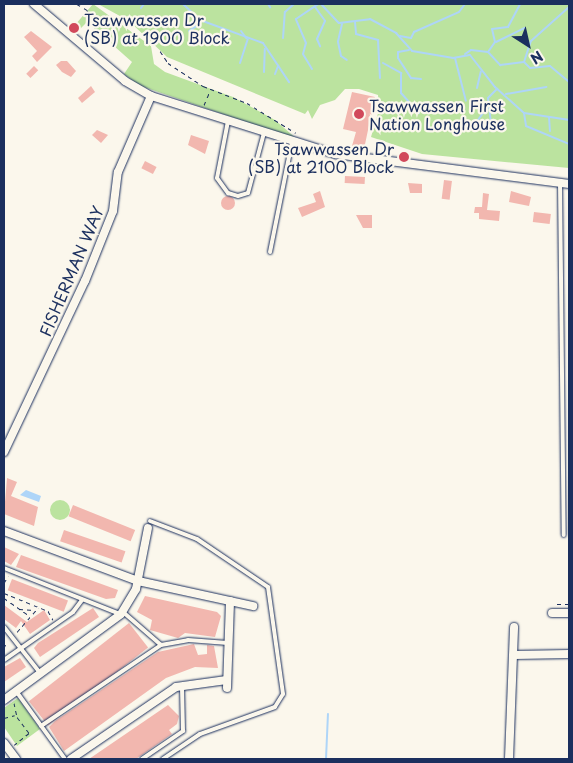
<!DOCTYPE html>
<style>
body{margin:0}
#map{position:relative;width:573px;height:763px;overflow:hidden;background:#fbf7ec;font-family:"Playpen Sans",sans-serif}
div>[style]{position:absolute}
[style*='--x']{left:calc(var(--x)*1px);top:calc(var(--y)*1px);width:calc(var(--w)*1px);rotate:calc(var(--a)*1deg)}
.green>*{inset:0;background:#bbe39f}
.round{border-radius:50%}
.water>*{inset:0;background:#aed5f8}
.stream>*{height:2px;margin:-1px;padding:0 1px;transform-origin:1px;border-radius:1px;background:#aed5f8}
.building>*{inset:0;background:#f2b7af;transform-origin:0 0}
.path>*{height:1px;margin-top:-0.5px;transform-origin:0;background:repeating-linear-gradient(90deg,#1b2f5e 0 4px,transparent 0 8px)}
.roads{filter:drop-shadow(0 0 1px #1b2f5e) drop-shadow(0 0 1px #1b2f5e)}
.lane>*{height:4px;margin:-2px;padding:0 2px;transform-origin:2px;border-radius:2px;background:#fbf7ec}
.street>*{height:8px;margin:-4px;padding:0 4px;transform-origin:4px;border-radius:4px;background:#fbf7ec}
.dots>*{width:14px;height:14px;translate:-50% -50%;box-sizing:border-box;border:2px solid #fbf7ec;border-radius:50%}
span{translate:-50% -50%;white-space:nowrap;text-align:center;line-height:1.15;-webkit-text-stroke:4.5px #fbf7ec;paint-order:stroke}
.poi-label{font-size:16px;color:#1b2f5e}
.left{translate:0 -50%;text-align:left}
.right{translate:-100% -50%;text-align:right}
.street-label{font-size:16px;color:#1b2f5e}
.frame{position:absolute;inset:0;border:5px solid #1b2f5e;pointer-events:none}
.north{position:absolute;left:503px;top:20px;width:50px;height:50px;-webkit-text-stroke:4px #fbf7ec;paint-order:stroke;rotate:145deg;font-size:14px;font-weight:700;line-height:20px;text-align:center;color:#1b2f5e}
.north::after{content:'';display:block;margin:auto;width:18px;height:22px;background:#1b2f5e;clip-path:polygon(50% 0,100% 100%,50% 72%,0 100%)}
</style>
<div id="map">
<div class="green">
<i style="clip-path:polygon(93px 4px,151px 46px,154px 64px,165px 72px,233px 97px,275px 120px,298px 140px,138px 85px,124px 74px,132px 62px,87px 22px,80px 29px,75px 25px)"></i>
<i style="clip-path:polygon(98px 4px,569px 4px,569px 168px,422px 154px,371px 137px,379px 110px,378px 95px,359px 89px,345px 89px,335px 100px,320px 105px,312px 119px,308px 110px,305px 114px,167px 57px,129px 21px)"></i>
<i class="round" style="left:50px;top:500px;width:20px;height:20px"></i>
<i style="clip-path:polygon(18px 698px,40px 729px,17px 746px,4px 727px,4px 708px)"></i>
</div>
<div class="water">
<i style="clip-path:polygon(26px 490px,41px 496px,39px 502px,20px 495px)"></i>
</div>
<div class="stream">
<i style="--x:183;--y:4;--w:23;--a:43"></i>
<i style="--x:200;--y:20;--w:67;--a:20.1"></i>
<i style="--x:263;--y:43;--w:47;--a:56.3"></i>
<i style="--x:268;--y:4;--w:4;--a:56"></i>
<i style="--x:321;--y:4;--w:26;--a:47"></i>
<i style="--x:339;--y:23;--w:31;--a:-7"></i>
<i style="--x:370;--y:19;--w:30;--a:28"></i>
<i style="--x:396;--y:33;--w:24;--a:48"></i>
<i style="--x:412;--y:51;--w:42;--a:9.7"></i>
<i style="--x:453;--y:58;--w:17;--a:-10"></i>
<i style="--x:470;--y:55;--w:41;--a:52"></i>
<i style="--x:495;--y:87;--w:39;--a:42"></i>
<i style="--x:524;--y:113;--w:13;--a:81"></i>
<i style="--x:526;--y:126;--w:47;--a:22.7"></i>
<i style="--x:369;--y:4;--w:4;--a:0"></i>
<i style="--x:438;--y:4;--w:6;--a:0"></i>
<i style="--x:315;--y:7;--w:17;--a:54"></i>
<i style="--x:325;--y:21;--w:20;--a:114"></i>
<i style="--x:317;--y:39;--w:8;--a:67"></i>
<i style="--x:141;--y:8;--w:5;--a:-53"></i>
<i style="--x:355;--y:22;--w:12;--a:85"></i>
<i style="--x:356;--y:34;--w:23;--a:15"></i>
<i style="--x:378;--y:40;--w:38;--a:87"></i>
<i style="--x:342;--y:24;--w:18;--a:103"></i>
<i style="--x:338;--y:42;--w:14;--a:78"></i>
<i style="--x:341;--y:56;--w:7;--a:34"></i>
<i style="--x:189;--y:31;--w:7;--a:-34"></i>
<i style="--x:195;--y:27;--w:10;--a:-96"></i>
<i style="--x:241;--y:31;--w:9;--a:54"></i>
<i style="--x:400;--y:36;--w:11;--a:10"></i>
<i style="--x:411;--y:38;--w:7;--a:-63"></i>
<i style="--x:414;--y:32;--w:49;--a:-24"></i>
<i style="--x:459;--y:12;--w:10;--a:-53"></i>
<i style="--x:283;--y:38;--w:26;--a:-86"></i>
<i style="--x:285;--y:12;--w:12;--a:-42"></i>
<i style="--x:496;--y:42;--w:32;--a:-26"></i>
<i style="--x:409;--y:50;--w:11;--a:170"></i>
<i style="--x:398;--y:52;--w:6;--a:90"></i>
<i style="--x:398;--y:58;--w:24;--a:57"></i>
<i style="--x:411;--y:78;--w:10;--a:6"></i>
<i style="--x:488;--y:52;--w:12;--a:-55"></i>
<i style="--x:495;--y:42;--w:13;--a:-103"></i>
<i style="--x:492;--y:29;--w:16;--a:-7"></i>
<i style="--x:508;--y:27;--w:26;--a:-62"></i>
<i style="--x:465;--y:54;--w:7;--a:-34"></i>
<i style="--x:471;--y:50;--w:17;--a:7"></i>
<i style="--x:488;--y:52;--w:18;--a:47"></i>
<i style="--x:500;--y:65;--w:24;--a:-7"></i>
<i style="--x:455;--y:58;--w:44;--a:75.7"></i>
<i style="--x:524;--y:62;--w:22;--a:-72"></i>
<i style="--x:531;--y:41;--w:51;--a:-41.8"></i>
<i style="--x:524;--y:62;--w:8;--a:45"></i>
<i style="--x:530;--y:68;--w:20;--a:-6"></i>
<i style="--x:550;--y:66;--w:25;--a:40"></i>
<i style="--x:240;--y:63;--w:25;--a:-72"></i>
<i style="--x:383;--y:63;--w:21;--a:29"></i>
<i style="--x:401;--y:73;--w:20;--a:90"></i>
<i style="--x:401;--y:93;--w:27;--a:48"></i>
<i style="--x:312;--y:69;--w:17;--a:-121"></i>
<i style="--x:303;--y:54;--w:11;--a:-75"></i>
<i style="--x:306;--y:43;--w:26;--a:-113"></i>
<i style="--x:296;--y:19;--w:27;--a:-34"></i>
<i style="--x:264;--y:72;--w:23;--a:-88"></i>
<i style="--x:275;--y:74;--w:9;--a:-69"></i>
<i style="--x:477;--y:88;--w:17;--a:-77"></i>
<i style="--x:506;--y:94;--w:41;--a:-9.9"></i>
<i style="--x:524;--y:113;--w:46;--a:8.8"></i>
<i style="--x:549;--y:117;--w:14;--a:86"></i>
<i style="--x:478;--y:120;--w:16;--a:-55"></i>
<i style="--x:491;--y:123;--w:25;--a:-97"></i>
<i style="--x:488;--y:98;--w:13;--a:-45"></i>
<i style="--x:326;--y:759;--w:45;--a:-87.5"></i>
</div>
<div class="building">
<i style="clip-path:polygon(31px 31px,52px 47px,37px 62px,32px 56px,37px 51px,24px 37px)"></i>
<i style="clip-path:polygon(61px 61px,67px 61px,76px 71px,71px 77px,62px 72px,56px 65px)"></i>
<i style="left:34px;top:66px;width:6px;height:11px;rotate:45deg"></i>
<i style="clip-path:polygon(91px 86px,95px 92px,82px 103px,78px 98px)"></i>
<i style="clip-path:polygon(352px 92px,375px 97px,364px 149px,352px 146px,356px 132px,343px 129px)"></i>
<i style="clip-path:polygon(97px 130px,108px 135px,101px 143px,92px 135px)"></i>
<i style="clip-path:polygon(191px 135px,209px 141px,205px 154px,188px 145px)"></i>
<i style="left:145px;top:161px;width:13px;height:8px;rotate:27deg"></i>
<i style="left:345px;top:176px;width:20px;height:7px;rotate:3deg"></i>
<i style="left:444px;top:180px;width:8px;height:19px;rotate:7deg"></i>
<i style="clip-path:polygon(408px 183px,422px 184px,422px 193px,410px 193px)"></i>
<i style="clip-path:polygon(320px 191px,325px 207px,302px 217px,298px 208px,316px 202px,313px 194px)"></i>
<i style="clip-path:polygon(511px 191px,531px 197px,529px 206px,509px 202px)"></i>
<i style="clip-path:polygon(483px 193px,489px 194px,487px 210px,500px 211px,499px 221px,479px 219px,479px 213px,474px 213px,475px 207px,482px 207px)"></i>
<i class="round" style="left:221px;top:196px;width:14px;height:14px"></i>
<i style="left:534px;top:212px;width:17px;height:10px;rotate:7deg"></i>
<i style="clip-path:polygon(356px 215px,372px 215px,372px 228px,363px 228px)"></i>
<i style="clip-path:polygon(7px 478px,17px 482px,11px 496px,38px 507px,34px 526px,4px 514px)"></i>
<i style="left:73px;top:505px;width:67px;height:12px;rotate:22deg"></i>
<i style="left:64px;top:530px;width:65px;height:12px;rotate:19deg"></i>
<i style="clip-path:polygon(4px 547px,19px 554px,11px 565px,4px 561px)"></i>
<i style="clip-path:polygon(21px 555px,118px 590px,115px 598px,106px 599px,16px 567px)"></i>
<i style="left:12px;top:579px;width:60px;height:12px;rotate:21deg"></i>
<i style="clip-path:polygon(145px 596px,217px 612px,221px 616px,215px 637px,185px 633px,178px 638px,150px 630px,152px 620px,137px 612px)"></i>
<i style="clip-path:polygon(4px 605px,27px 622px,44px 610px,50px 620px,30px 634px,21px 621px,16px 628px,4px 619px)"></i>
<i style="clip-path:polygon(93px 608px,99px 617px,40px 657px,34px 648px,38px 643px)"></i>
<i style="left:129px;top:623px;width:31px;height:127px;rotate:52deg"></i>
<i style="clip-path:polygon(194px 644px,198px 655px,207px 654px,207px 645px,214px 646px,218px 668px,195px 667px,166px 678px,64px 751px,49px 727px,55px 721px,158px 652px)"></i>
<i style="clip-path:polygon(20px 658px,26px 667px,4px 682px,4px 667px)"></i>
<i style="clip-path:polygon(168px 705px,179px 716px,177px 724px,169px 730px,172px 734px,136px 759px,89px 759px)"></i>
</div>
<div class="path">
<i style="--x:77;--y:4;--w:12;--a:31"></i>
<i style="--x:87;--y:10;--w:11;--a:68"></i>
<i style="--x:160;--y:51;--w:14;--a:56"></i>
<i style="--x:168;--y:63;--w:42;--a:33.3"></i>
<i style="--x:203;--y:86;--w:47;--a:21.1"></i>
<i style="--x:247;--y:103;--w:57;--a:31.5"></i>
<i style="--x:204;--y:105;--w:15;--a:-67"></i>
<i style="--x:4;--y:583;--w:8;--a:-60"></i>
<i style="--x:4;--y:593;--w:48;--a:22.2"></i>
<i style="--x:48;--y:611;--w:10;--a:61"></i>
<i style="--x:4;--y:598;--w:29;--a:35"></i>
<i style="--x:557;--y:604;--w:12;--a:0"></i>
<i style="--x:19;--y:609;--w:15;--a:4"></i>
<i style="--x:17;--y:632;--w:32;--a:-49"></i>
<i style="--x:4;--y:648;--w:8;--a:-67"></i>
<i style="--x:14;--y:703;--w:14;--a:78"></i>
<i style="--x:17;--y:717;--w:20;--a:53"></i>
<i style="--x:29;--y:733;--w:19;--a:141"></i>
<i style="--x:4;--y:718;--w:11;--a:-15"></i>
</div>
<div class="roads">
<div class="lane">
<i style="--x:228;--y:121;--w:58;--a:100.9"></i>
<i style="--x:217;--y:178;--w:19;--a:54"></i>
<i style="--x:228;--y:193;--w:10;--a:17"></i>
<i style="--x:238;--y:196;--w:10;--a:-17"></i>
<i style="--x:248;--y:193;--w:62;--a:-75.1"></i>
<i style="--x:560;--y:182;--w:353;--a:89.4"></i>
<i style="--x:270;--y:252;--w:112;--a:-78.7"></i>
<i style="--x:150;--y:521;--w:50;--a:21"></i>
<i style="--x:197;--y:539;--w:86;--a:34.1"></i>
<i style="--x:268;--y:587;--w:108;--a:82"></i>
<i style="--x:283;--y:694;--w:15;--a:122"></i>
<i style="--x:275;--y:707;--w:80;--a:160.2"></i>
<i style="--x:200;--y:734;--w:45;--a:146"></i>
<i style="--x:4;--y:568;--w:125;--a:21.6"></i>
<i style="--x:123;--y:612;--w:50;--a:41"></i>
<i style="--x:4;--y:627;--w:60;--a:51.8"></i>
<i style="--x:4;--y:660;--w:84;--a:-34.8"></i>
<i style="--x:73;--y:612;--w:15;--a:-53"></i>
<i style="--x:16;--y:691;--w:84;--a:54.2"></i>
<i style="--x:41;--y:726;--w:145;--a:-34"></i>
<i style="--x:161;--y:645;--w:27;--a:-10"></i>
<i style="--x:188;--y:640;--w:40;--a:4.3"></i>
<i style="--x:142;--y:759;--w:50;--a:-34.3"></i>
<i style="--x:183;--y:731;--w:45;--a:-91.3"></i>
</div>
<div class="street">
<i style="--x:34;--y:4;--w:119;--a:40.2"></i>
<i style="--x:125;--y:81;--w:30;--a:30"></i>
<i style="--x:151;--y:96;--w:193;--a:17.5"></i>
<i style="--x:335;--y:154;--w:236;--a:7.3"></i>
<i style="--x:4;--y:452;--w:189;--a:-64.7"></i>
<i style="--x:85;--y:281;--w:75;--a:-68.2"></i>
<i style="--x:113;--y:211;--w:39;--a:-83"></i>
<i style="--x:118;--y:172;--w:83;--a:-66.5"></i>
<i style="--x:4;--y:531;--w:143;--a:20.5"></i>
<i style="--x:138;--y:581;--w:118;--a:12.3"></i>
<i style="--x:552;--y:613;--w:17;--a:0"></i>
<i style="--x:515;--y:655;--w:54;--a:-1.1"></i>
<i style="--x:227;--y:688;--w:87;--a:-88"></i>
<i style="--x:4;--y:700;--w:145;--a:-36.3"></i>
<i style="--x:121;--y:614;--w:29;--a:-59"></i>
<i style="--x:136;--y:589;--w:62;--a:-78.9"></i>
<i style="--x:4;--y:743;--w:20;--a:53"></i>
<i style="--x:71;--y:759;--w:127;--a:-34.4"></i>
<i style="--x:176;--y:687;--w:51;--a:-7.8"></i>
<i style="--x:509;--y:759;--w:132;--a:-87.8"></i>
</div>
</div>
<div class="dots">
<i style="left:74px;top:28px;background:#d1495b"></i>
<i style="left:359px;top:114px;background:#d1495b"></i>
<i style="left:404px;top:157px;background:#d1495b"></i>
</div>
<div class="poi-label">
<span class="left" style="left:84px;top:28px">Tsawwassen Dr<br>(SB) at 1900 Block</span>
<span class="left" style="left:369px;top:114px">Tsawwassen First<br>Nation Longhouse</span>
<span class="right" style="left:394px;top:157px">Tsawwassen Dr<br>(SB) at 2100 Block</span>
</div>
<div class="street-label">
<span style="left:71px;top:271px;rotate:-67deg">FISHERMAN WAY</span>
</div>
<div class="frame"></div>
<div class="north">N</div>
</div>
